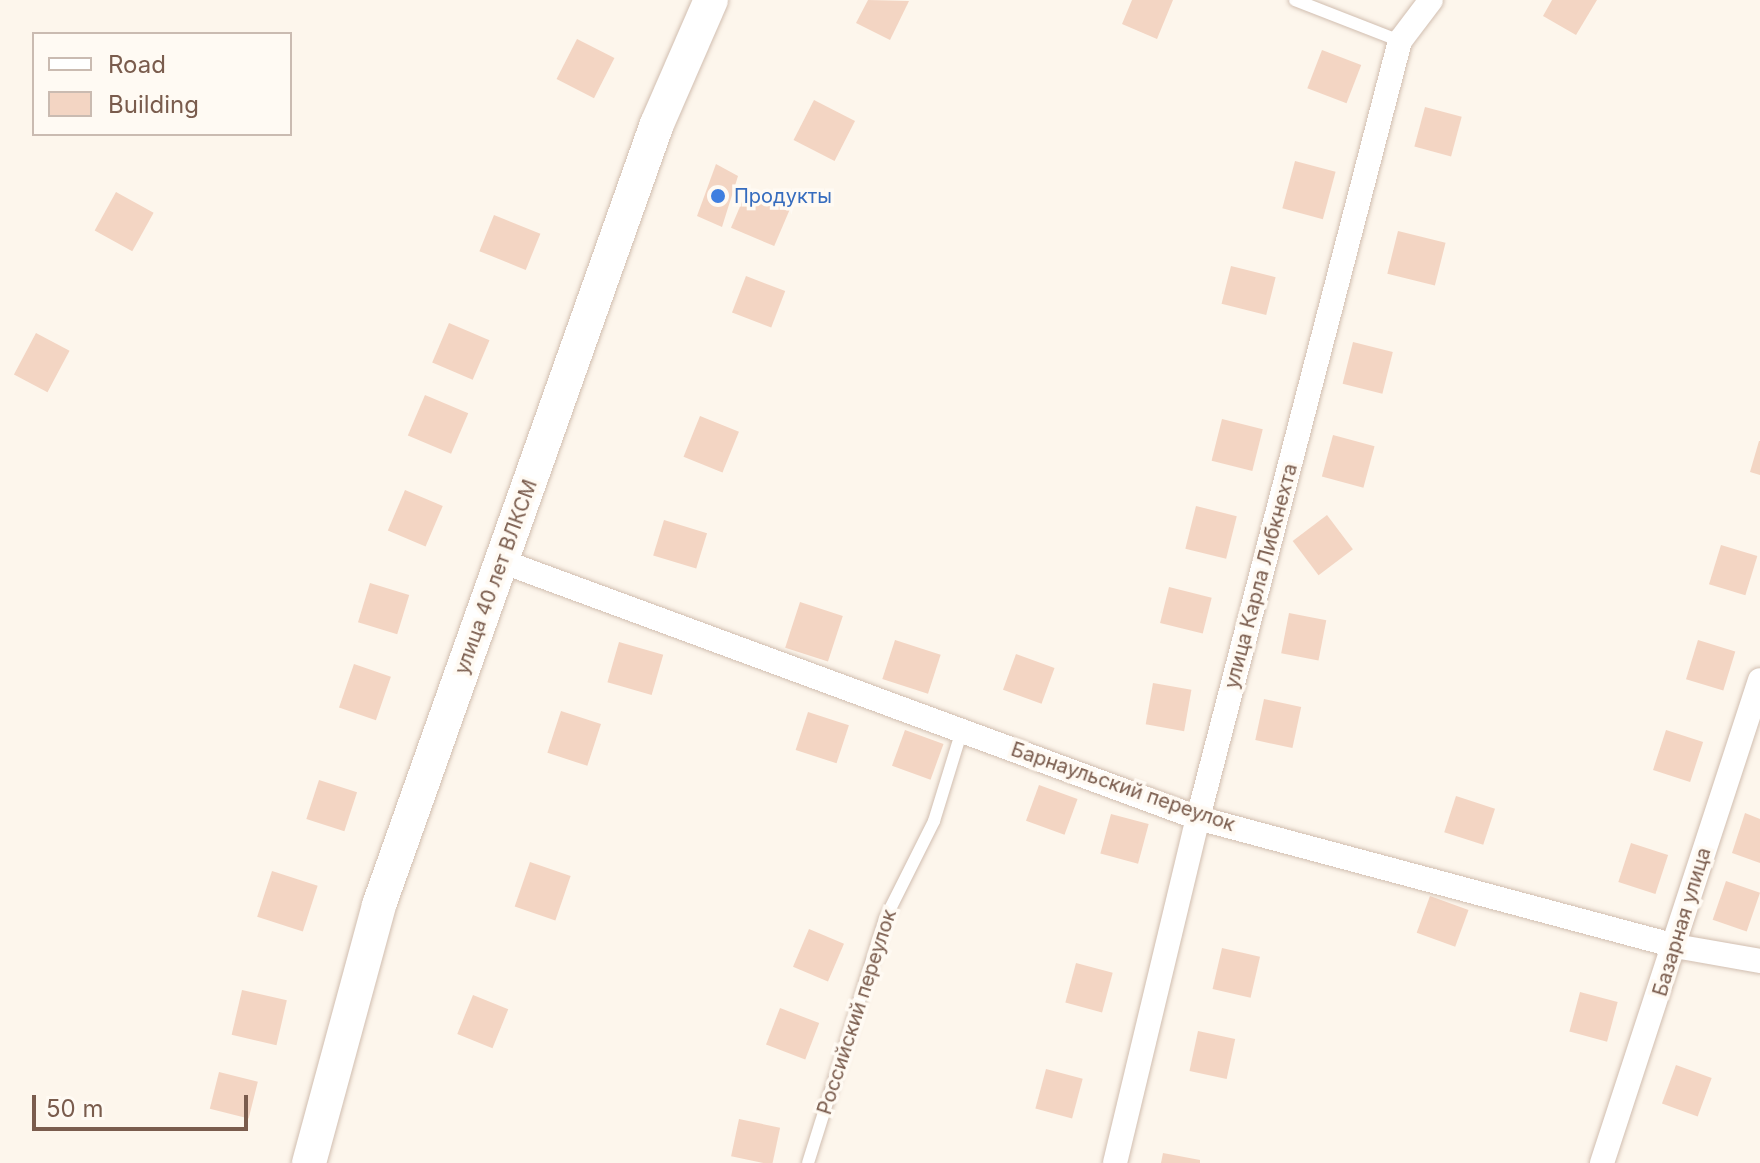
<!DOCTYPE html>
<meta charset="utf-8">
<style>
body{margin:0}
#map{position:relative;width:1760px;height:1163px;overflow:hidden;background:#fdf6ec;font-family:Inter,sans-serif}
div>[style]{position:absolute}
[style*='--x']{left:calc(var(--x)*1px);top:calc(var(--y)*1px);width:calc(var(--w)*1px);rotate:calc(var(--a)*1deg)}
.building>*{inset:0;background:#f3d5c3;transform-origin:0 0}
.roads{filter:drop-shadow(0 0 2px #d1beb0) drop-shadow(0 0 2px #d1beb0)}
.lane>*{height:12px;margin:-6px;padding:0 6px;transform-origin:6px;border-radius:6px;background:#fff}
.street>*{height:24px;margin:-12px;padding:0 12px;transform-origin:12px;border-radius:12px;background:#fff}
.secondary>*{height:34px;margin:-17px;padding:0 17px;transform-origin:17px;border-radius:17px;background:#fff}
.dots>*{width:22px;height:22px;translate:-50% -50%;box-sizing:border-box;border:4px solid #fffaf3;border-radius:50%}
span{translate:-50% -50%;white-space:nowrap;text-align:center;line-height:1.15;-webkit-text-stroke:7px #fffaf3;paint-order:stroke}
.shop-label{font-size:20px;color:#366cbe}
.left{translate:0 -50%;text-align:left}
.street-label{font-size:20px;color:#7a5c4d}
.legend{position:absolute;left:32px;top:32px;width:260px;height:104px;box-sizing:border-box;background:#fffaf3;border:2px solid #cabbb1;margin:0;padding:10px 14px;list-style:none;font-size:24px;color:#7a5c4d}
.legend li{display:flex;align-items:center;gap:16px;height:40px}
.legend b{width:40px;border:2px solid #cabbb1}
.scale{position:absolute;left:32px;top:1095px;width:216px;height:36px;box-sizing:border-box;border:4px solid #7a5c4d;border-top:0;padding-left:10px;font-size:24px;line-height:28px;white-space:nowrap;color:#7a5c4d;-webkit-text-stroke:6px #fffaf3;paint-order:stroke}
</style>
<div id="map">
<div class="building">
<i style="clip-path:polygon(868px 0,909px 1px,890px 40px,856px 23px)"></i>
<i style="clip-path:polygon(1132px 0,1173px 0,1157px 39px,1122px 24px)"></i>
<i style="clip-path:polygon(1552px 0,1597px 0,1576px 35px,1543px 16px)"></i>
<i style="left:577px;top:39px;width:42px;height:45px;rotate:27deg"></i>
<i style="left:1322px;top:50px;width:42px;height:41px;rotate:21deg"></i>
<i style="left:814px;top:100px;width:46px;height:45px;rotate:27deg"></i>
<i style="left:1425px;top:107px;width:38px;height:41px;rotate:15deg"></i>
<i style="left:1295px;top:161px;width:42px;height:49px;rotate:15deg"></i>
<i style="clip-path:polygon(716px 164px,738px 176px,722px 227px,697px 216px)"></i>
<i style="left:747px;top:190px;width:47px;height:41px;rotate:23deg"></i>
<i style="left:116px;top:192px;width:43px;height:44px;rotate:29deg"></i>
<i style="left:494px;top:215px;width:50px;height:39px;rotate:22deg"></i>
<i style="left:1398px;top:231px;width:49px;height:44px;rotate:14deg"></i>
<i style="left:1231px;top:266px;width:46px;height:39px;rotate:14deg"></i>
<i style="left:746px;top:276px;width:42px;height:39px;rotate:21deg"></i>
<i style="left:449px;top:323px;width:44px;height:43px;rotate:23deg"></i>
<i style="left:36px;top:333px;width:38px;height:47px;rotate:28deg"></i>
<i style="left:1353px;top:342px;width:41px;height:43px;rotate:14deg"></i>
<i style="left:425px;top:395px;width:47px;height:44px;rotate:23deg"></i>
<i style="left:700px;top:416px;width:42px;height:44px;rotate:22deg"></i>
<i style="left:1222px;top:419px;width:42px;height:43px;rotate:14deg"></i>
<i style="left:1333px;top:435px;width:43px;height:43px;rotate:15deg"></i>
<i style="clip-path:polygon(1759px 441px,1760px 441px,1760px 475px,1750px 472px)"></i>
<i style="left:405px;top:490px;width:41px;height:44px;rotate:23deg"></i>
<i style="left:1196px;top:506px;width:42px;height:44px;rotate:14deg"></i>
<i style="left:1327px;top:515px;width:43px;height:43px;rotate:53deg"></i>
<i style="left:664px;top:520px;width:45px;height:37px;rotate:17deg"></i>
<i style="left:1721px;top:545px;width:38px;height:41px;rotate:17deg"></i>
<i style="left:370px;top:583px;width:41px;height:41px;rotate:17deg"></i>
<i style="left:1169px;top:587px;width:44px;height:37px;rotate:14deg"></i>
<i style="left:800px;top:602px;width:45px;height:48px;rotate:18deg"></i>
<i style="left:1289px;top:613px;width:38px;height:41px;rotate:11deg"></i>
<i style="left:895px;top:640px;width:48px;height:41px;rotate:18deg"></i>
<i style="left:1698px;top:640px;width:39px;height:41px;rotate:17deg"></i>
<i style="left:619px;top:642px;width:46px;height:42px;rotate:16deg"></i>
<i style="left:1016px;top:654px;width:41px;height:38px;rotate:20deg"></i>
<i style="left:354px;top:664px;width:39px;height:46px;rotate:19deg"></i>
<i style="left:1153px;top:683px;width:39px;height:42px;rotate:10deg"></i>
<i style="left:1264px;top:699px;width:38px;height:42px;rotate:12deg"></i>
<i style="left:561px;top:711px;width:42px;height:44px;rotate:18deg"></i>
<i style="left:808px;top:712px;width:43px;height:40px;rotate:18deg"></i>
<i style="left:905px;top:730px;width:41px;height:38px;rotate:20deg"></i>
<i style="left:1666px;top:730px;width:39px;height:42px;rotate:18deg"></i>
<i style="left:319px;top:780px;width:40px;height:41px;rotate:18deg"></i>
<i style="left:1039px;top:785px;width:41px;height:38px;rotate:20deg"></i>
<i style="left:1456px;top:796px;width:41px;height:38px;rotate:18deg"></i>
<i style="clip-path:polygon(1745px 813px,1760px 819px,1760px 863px,1732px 853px)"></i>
<i style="left:1111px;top:814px;width:39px;height:41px;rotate:15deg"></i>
<i style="left:1631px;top:843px;width:39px;height:41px;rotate:18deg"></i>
<i style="left:530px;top:862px;width:43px;height:47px;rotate:19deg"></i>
<i style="left:272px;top:871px;width:48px;height:48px;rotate:18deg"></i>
<i style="left:1726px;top:881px;width:36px;height:41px;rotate:19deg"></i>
<i style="left:1430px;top:896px;width:41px;height:39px;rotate:20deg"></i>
<i style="left:809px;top:929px;width:38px;height:41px;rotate:23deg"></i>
<i style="left:1222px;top:948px;width:39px;height:42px;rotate:13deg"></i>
<i style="left:1076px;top:963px;width:38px;height:41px;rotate:15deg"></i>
<i style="left:242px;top:990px;width:46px;height:46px;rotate:13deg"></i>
<i style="left:1580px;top:992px;width:39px;height:41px;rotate:15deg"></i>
<i style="left:473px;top:995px;width:38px;height:42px;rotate:22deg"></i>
<i style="left:780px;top:1008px;width:42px;height:39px;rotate:21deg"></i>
<i style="left:1198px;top:1031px;width:38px;height:41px;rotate:12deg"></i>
<i style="left:1676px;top:1065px;width:38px;height:41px;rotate:20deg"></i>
<i style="left:1046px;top:1069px;width:38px;height:41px;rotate:15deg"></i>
<i style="left:219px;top:1072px;width:40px;height:38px;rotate:14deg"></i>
<i style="left:739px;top:1119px;width:42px;height:38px;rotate:12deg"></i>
<i style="clip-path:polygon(1163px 1153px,1200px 1160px,1200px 1163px,1161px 1163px)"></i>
</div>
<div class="roads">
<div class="lane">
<i style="--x:1295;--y:0;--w:113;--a:21.3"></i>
<i style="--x:808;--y:1163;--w:256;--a:-72.5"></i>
<i style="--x:885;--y:919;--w:110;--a:-63.4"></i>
<i style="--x:934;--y:821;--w:95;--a:-72.9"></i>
</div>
<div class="street">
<i style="--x:501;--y:561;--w:743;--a:20.24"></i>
<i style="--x:1198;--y:818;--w:494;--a:15"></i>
<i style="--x:1675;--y:946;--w:86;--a:10"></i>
<i style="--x:1115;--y:1163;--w:355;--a:-76.5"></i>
<i style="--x:1198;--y:818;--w:803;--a:-75.43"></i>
<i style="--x:1400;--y:41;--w:51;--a:-52.9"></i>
<i style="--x:1602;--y:1163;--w:508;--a:-71.89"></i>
</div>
<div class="secondary">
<i style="--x:309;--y:1163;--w:267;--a:-74.8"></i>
<i style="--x:379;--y:905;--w:829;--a:-70.41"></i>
<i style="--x:657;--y:124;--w:135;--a:-66.5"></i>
</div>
</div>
<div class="dots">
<i style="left:718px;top:196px;background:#3f7fe0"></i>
</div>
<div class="shop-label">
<span class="left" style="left:734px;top:196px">Продукты</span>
</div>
<div class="street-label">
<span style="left:1261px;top:576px;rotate:-75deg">улица Карла Либкнехта</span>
<span style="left:496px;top:577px;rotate:-70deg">улица 40 лет ВЛКСМ</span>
<span style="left:1123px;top:787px;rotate:19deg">Барнаульский переулок</span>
<span style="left:1682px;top:922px;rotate:-73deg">Базарная улица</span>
<span style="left:857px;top:1012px;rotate:-72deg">Российский переулок</span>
</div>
<ul class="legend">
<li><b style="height:10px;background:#fff"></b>Road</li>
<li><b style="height:22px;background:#f3d5c3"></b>Building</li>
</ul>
<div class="scale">50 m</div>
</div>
